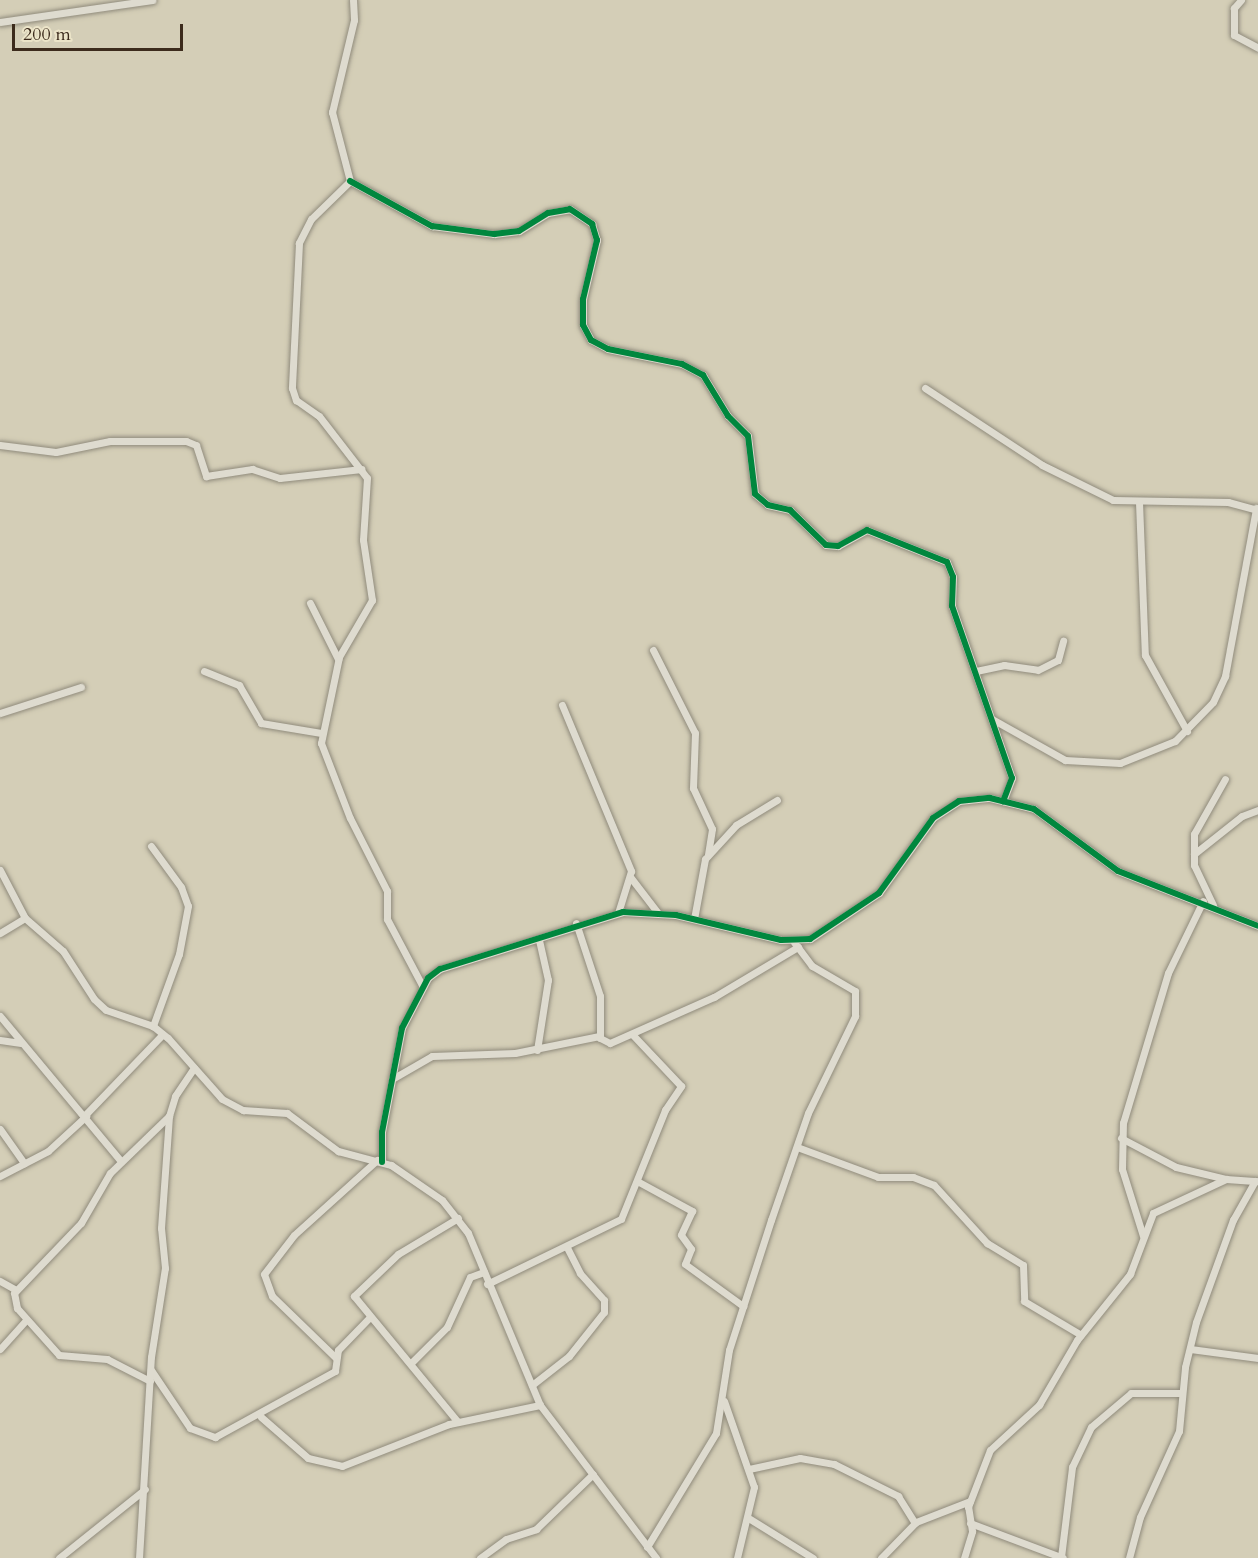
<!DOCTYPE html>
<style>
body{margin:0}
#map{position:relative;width:1258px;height:1558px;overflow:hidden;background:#d4ceb7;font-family:Cardo,serif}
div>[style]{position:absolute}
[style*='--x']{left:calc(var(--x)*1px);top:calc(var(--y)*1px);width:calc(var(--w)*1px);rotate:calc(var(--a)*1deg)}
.roads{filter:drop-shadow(0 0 2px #908b7c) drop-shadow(0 0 2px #908b7c)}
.street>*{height:7px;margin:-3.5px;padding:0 3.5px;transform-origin:3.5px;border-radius:3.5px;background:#dedbcf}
.cycleway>*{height:6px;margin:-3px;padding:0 3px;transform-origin:3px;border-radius:3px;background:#00873e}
span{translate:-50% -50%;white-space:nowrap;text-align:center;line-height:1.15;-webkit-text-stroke:4.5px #ebe4c8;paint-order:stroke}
.scale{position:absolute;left:12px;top:24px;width:171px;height:27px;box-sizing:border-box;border:3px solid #3c2b1c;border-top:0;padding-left:8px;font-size:18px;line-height:21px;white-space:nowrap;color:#3c2b1c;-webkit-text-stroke:4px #ebe4c8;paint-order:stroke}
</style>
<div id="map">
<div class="roads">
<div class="street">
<i style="--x:353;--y:0;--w:20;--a:87"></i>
<i style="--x:354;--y:20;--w:95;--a:103.4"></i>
<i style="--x:332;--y:112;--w:71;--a:75.4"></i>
<i style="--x:350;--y:181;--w:54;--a:135.7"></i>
<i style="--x:311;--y:219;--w:27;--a:117"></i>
<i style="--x:299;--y:243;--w:145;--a:92.8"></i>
<i style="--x:292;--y:388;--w:13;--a:72"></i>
<i style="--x:296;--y:400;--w:28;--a:35"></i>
<i style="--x:319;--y:416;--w:78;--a:52.3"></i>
<i style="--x:367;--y:478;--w:62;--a:93.7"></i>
<i style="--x:363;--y:540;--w:61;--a:81.5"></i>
<i style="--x:372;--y:600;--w:66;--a:120.1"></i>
<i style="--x:339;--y:657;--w:88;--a:101.8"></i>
<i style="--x:321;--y:743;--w:80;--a:68.9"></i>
<i style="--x:350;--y:818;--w:82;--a:63.1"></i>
<i style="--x:387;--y:891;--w:28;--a:90"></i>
<i style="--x:387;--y:919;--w:77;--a:62.1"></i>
<i style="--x:1241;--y:0;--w:11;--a:131"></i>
<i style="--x:1234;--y:8;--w:27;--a:90"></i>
<i style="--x:1234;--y:35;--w:27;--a:28"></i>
<i style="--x:0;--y:22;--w:154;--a:-8.2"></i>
<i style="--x:350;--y:181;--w:94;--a:28.8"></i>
<i style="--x:432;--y:226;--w:63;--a:7.4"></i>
<i style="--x:494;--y:234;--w:25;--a:-7"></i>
<i style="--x:519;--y:231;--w:34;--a:-32"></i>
<i style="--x:548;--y:213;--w:22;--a:-10"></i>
<i style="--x:570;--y:209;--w:27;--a:34"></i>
<i style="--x:592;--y:224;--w:17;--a:73"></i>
<i style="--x:597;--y:240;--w:61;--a:103.3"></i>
<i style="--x:583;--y:299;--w:26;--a:90"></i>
<i style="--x:583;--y:325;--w:17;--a:62"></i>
<i style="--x:591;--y:340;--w:19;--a:28"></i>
<i style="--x:608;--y:349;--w:76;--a:11.5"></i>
<i style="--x:682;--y:364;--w:24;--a:28"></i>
<i style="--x:703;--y:375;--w:48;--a:58.6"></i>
<i style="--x:728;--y:416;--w:28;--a:45"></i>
<i style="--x:748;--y:436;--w:58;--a:83.1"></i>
<i style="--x:755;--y:494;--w:17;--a:40"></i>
<i style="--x:768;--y:505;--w:23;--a:13"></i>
<i style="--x:790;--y:510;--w:50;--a:44.2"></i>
<i style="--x:826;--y:545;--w:12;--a:5"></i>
<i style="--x:838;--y:546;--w:33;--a:-29"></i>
<i style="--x:867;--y:530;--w:86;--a:21.8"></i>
<i style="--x:947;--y:562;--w:16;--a:68"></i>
<i style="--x:953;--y:577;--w:29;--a:92"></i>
<i style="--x:952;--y:606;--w:182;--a:70.8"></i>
<i style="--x:1012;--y:778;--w:25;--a:111"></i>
<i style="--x:925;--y:388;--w:140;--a:33.3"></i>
<i style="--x:1042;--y:465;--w:79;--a:26.2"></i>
<i style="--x:1113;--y:500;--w:115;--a:1"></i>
<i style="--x:1228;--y:502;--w:31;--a:15"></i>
<i style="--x:0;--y:445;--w:56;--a:7.1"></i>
<i style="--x:56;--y:452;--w:55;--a:-11.5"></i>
<i style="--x:110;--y:441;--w:76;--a:0"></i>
<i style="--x:186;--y:441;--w:11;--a:22"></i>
<i style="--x:196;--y:445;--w:33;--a:72"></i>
<i style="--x:206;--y:476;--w:47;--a:-8.7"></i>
<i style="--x:252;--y:469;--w:29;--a:18"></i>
<i style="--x:280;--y:478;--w:82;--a:-6.3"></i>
<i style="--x:1139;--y:502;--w:153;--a:87.8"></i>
<i style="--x:1145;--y:655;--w:87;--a:61.1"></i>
<i style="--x:310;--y:603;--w:63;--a:63.4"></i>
<i style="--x:653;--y:650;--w:93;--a:63.2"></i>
<i style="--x:695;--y:733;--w:55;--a:92.1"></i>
<i style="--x:693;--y:788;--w:45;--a:65.1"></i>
<i style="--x:712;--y:829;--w:26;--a:99"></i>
<i style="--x:204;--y:671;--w:38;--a:22"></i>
<i style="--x:239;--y:685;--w:44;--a:59.9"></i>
<i style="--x:261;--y:723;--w:61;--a:9.5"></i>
<i style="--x:976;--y:671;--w:29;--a:-12"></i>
<i style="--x:1004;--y:665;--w:34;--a:8"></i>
<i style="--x:1038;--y:670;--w:22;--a:-27"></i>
<i style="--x:1058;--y:660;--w:20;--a:-75"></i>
<i style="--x:562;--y:705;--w:180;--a:67.4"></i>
<i style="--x:631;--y:871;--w:44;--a:107.2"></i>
<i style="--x:0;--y:713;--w:85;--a:-17.8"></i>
<i style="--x:992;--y:719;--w:84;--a:29.3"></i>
<i style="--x:1065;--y:760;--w:55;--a:3.1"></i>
<i style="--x:1120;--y:763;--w:59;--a:-21.8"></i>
<i style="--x:1175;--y:741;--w:54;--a:-45.7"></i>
<i style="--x:1213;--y:702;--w:29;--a:-65"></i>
<i style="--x:1225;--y:676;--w:171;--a:-79.5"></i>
<i style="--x:151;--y:846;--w:51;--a:53.8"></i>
<i style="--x:181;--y:887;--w:20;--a:70"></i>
<i style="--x:188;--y:906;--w:49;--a:100.6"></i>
<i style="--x:179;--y:954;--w:77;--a:109.9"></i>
<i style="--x:1194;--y:854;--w:61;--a:-38.4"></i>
<i style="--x:1242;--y:816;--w:17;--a:-21"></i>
<i style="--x:0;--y:870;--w:54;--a:62.5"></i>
<i style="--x:25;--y:918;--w:50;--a:41"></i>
<i style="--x:63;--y:951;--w:57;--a:57.1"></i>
<i style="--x:94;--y:999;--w:16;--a:43"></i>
<i style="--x:106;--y:1010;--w:50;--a:18.8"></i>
<i style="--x:153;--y:1026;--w:19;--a:39"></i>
<i style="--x:168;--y:1038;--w:81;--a:48.5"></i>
<i style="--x:222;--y:1099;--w:24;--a:28"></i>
<i style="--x:243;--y:1110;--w:44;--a:3.9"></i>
<i style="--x:287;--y:1113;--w:64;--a:36.7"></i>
<i style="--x:338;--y:1151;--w:55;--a:14.8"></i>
<i style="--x:391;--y:1165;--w:62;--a:34.5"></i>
<i style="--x:442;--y:1200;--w:42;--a:51.8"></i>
<i style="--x:468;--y:1233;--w:186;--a:67.3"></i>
<i style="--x:540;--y:1405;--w:192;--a:52.8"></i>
<i style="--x:631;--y:878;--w:44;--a:52.4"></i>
<i style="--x:1213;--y:905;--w:44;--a:-115.4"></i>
<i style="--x:1194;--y:865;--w:31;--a:-90"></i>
<i style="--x:1194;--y:834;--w:63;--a:-60.6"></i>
<i style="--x:694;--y:919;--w:61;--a:-79.6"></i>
<i style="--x:705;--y:859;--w:46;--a:-47.6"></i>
<i style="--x:736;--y:825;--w:48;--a:-31.4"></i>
<i style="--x:576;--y:923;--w:77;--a:71.8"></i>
<i style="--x:600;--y:996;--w:42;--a:90"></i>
<i style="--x:600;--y:1038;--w:11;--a:27"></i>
<i style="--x:610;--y:1043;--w:114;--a:-23.9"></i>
<i style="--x:714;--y:997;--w:98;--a:-30.8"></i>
<i style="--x:0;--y:933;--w:29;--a:-31"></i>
<i style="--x:0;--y:1016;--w:189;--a:50.2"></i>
<i style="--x:0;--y:1040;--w:21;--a:8"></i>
<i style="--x:537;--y:1050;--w:71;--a:-81.1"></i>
<i style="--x:548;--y:980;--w:41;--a:-102.7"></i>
<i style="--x:392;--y:1079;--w:46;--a:-29.9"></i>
<i style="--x:432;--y:1056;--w:83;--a:-2.1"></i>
<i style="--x:515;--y:1053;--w:86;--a:-11.4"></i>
<i style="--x:85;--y:1115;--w:112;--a:-46.1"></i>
<i style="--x:0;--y:1129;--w:42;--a:54.8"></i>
<i style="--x:1121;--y:1138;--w:62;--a:27.8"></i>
<i style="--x:1176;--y:1167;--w:51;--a:13.5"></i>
<i style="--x:797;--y:1147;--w:86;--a:20.3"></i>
<i style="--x:878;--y:1177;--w:35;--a:0"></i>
<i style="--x:913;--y:1177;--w:22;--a:21"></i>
<i style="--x:934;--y:1185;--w:79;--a:47.6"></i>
<i style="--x:987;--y:1243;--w:42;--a:31.4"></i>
<i style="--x:1023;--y:1265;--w:36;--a:88"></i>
<i style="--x:1024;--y:1301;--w:66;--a:30.8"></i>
<i style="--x:382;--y:1162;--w:30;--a:-90"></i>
<i style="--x:382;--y:1132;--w:106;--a:-79.1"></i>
<i style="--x:402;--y:1028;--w:56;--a:-62.5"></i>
<i style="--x:428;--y:978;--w:15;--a:-37"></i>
<i style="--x:440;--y:969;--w:192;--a:-17.3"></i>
<i style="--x:623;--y:912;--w:53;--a:3.2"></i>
<i style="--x:676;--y:915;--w:108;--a:13.4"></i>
<i style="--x:781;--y:940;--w:29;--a:-2"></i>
<i style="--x:810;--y:939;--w:83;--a:-33.7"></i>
<i style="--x:879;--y:893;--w:92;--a:-54.2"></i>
<i style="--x:933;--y:818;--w:31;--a:-33"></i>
<i style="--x:959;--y:801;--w:31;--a:-6"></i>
<i style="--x:990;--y:798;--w:45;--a:14"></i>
<i style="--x:1034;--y:809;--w:104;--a:36.4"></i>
<i style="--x:1118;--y:871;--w:150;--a:21.4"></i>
<i style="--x:0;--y:1176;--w:54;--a:-27.5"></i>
<i style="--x:48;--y:1151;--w:52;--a:-42.6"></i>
<i style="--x:637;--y:1181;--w:63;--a:28.6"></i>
<i style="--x:692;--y:1211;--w:26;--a:115"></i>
<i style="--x:681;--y:1235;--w:17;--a:54"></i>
<i style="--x:691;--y:1249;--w:16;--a:112"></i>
<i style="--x:685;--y:1264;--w:72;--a:35.9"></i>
<i style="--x:458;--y:1218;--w:70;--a:149"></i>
<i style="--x:398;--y:1254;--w:61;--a:136.3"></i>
<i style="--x:354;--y:1296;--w:163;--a:50.5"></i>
<i style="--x:1143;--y:1236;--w:70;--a:-107.4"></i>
<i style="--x:1122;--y:1169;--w:46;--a:-88.8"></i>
<i style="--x:1123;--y:1123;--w:157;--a:-73.3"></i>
<i style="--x:1168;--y:973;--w:80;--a:-64.1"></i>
<i style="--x:0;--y:1281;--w:18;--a:29"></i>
<i style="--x:487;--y:1284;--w:149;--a:-25.9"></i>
<i style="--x:621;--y:1219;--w:118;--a:-68"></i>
<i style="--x:665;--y:1110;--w:29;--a:-56"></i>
<i style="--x:681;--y:1086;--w:71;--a:-133.3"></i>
<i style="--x:0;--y:1349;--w:39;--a:-48"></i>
<i style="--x:1190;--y:1349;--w:69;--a:7.5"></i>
<i style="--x:336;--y:1358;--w:89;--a:-135.9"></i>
<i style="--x:272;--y:1296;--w:23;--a:-110"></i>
<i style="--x:264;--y:1274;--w:49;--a:-52.4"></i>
<i style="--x:294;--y:1235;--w:112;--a:-42.1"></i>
<i style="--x:412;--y:1362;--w:49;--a:-45"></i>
<i style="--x:447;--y:1327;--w:55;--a:-65.3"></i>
<i style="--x:470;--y:1277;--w:15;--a:-20"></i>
<i style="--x:151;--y:1370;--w:70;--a:56.1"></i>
<i style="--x:190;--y:1428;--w:27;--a:20"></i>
<i style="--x:215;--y:1437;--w:137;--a:-28.8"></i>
<i style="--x:335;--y:1371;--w:21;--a:-82"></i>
<i style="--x:338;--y:1350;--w:45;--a:-45.9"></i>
<i style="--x:150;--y:1381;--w:48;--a:-152.9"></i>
<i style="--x:107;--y:1359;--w:48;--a:-175.2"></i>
<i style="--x:59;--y:1355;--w:63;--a:-131.8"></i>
<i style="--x:17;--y:1308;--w:15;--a:-101"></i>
<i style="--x:14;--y:1293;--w:97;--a:-46.3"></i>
<i style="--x:81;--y:1223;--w:58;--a:-59.9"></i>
<i style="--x:110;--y:1173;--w:82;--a:-44"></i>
<i style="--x:532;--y:1385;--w:47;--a:-38.1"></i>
<i style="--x:569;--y:1356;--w:56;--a:-51.5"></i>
<i style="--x:604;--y:1312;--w:12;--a:-90"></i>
<i style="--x:604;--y:1300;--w:36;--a:-132"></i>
<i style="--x:580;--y:1273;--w:29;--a:-117"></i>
<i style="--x:724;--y:1401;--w:91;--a:70.8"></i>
<i style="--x:754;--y:1487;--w:73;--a:103.5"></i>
<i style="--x:261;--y:1417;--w:62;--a:41.1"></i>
<i style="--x:308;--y:1458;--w:35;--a:13"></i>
<i style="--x:342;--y:1466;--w:115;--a:-21.4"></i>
<i style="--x:449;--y:1424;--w:93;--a:-11.8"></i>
<i style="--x:749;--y:1469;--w:52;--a:-12.2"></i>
<i style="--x:800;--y:1458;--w:35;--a:10"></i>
<i style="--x:834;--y:1464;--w:72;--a:26.6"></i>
<i style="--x:898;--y:1496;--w:32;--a:58"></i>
<i style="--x:750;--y:1519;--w:74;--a:31.8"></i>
<i style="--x:970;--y:1523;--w:99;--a:20.6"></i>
<i style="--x:647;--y:1547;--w:133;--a:-58.8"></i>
<i style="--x:716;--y:1433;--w:84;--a:-81.1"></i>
<i style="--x:729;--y:1350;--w:137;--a:-72.1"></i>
<i style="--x:771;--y:1220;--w:113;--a:-70.9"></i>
<i style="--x:808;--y:1113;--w:108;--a:-64.1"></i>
<i style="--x:855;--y:1016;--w:25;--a:-90"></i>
<i style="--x:855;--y:991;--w:50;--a:-149.8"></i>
<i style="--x:812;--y:966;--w:30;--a:-127"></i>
<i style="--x:1061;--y:1557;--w:91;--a:-83"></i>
<i style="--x:1072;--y:1467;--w:44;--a:-64.6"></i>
<i style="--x:1091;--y:1427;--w:52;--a:-40.4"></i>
<i style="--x:1131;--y:1393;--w:51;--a:0"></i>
<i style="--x:59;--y:1558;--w:110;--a:-38.7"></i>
<i style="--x:139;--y:1558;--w:201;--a:-86.6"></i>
<i style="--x:151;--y:1357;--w:90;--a:-81.1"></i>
<i style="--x:165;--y:1268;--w:40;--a:-95.7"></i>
<i style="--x:161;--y:1228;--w:112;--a:-85.9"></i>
<i style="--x:169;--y:1116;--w:21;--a:-73"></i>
<i style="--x:175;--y:1096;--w:34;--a:-56"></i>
<i style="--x:480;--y:1558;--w:32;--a:-36"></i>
<i style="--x:506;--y:1539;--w:32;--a:-18"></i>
<i style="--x:536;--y:1529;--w:79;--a:-44"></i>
<i style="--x:881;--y:1558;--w:50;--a:-45.8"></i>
<i style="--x:916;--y:1522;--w:58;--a:-21.3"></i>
<i style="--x:964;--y:1558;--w:28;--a:-73"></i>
<i style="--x:972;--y:1531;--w:24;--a:-99"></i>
<i style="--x:968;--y:1507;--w:61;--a:-68.9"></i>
<i style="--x:990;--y:1450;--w:67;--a:-42.6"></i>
<i style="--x:1039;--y:1405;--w:75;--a:-59.7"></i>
<i style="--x:1077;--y:1340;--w:85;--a:-51.2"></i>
<i style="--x:1130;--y:1274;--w:65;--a:-69.3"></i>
<i style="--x:1153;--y:1213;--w:81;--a:-25"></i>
<i style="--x:1226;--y:1179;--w:32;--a:4"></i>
<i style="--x:1129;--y:1558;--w:42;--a:-75"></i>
<i style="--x:1140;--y:1517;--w:94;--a:-65.6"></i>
<i style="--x:1179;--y:1431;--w:64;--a:-84.6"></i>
<i style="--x:1185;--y:1367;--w:46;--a:-76.3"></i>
<i style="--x:1196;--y:1322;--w:109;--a:-70.1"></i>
<i style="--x:1233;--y:1220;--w:45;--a:-60.6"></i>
</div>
</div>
<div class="cycleway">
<i style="--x:350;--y:181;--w:94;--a:28.8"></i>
<i style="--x:432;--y:226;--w:63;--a:7.4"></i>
<i style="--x:494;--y:234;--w:25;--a:-7"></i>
<i style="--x:519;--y:231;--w:34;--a:-32"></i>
<i style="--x:548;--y:213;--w:22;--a:-10"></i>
<i style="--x:570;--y:209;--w:27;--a:34"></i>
<i style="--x:592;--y:224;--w:17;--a:73"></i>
<i style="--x:597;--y:240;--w:61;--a:103.3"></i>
<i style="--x:583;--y:299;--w:26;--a:90"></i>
<i style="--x:583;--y:325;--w:17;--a:62"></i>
<i style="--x:591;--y:340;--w:19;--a:28"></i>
<i style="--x:608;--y:349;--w:76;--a:11.5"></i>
<i style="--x:682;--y:364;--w:24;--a:28"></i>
<i style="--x:703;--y:375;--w:48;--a:58.6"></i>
<i style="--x:728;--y:416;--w:28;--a:45"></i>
<i style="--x:748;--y:436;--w:58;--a:83.1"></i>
<i style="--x:755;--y:494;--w:17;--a:40"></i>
<i style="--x:768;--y:505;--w:23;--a:13"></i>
<i style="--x:790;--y:510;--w:50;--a:44.2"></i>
<i style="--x:826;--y:545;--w:12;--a:5"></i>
<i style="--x:838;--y:546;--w:33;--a:-29"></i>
<i style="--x:867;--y:530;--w:86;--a:21.8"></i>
<i style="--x:947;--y:562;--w:16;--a:68"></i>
<i style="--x:953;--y:577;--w:29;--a:92"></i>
<i style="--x:952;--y:606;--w:182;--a:70.8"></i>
<i style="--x:1012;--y:778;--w:25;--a:111"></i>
<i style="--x:382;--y:1162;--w:30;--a:-90"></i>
<i style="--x:382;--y:1132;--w:106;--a:-79.1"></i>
<i style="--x:402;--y:1028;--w:56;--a:-62.5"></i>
<i style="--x:428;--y:978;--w:15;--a:-37"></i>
<i style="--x:440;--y:969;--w:192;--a:-17.3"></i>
<i style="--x:623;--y:912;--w:53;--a:3.2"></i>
<i style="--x:676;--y:915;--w:108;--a:13.4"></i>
<i style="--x:781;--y:940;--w:29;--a:-2"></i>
<i style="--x:810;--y:939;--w:83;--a:-33.7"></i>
<i style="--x:879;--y:893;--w:92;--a:-54.2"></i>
<i style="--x:933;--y:818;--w:31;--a:-33"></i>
<i style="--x:959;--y:801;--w:31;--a:-6"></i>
<i style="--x:990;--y:798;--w:45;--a:14"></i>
<i style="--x:1034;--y:809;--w:104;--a:36.4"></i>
<i style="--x:1118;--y:871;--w:150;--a:21.4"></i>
</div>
<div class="scale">200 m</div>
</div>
